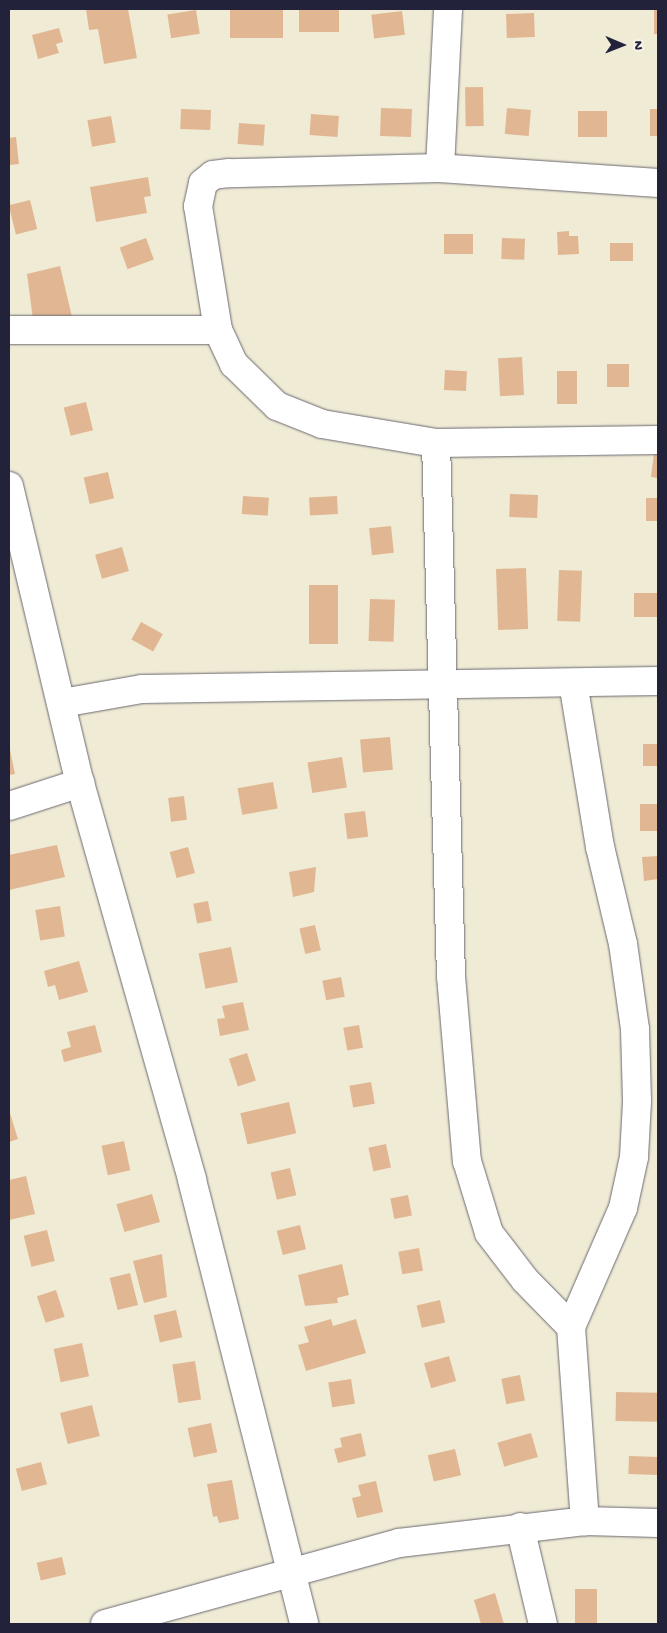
<!DOCTYPE html>
<style>
body{margin:0}
#map{position:relative;width:667px;height:1633px;overflow:hidden;background:#f0ebd5;font-family:"Gochi Hand",sans-serif}
div>[style]{position:absolute}
[style*='--x']{left:calc(var(--x)*1px);top:calc(var(--y)*1px);width:calc(var(--w)*1px);rotate:calc(var(--a)*1deg)}
.building>*{inset:0;background:#e1b793;transform-origin:0 0}
.roads{filter:drop-shadow(0 0 1px #6a6871) drop-shadow(0 0 1px #6a6871)}
.minor>*{height:28px;margin:-14px;padding:0 14px;transform-origin:14px;border-radius:14px;background:#fff}
span{translate:-50% -50%;white-space:nowrap;text-align:center;line-height:1.15;-webkit-text-stroke:4px #f7f3e8;paint-order:stroke}
.frame{position:absolute;inset:0;border:10px solid #22223b;pointer-events:none}
.north{position:absolute;left:597px;top:20px;width:50px;height:50px;-webkit-text-stroke:4px #f7f3e8;paint-order:stroke;rotate:91deg;font-size:14px;font-weight:700;line-height:20px;text-align:center;color:#22223b}
.north::after{content:'';display:block;margin:auto;width:18px;height:22px;background:#22223b;clip-path:polygon(50% 0,100% 100%,50% 72%,0 100%)}
</style>
<div id="map">
<div class="building">
<i style="clip-path:polygon(86px 9px,128px 9px,137px 58px,104px 64px,98px 29px,89px 30px)"></i>
<i style="left:230px;top:9px;width:53px;height:29px"></i>
<i style="left:299px;top:9px;width:40px;height:23px"></i>
<i style="left:654px;top:9px;width:4px;height:25px"></i>
<i style="left:196px;top:10px;width:24px;height:29px;rotate:81deg"></i>
<i style="left:402px;top:11px;width:24px;height:31px;rotate:83deg"></i>
<i style="left:534px;top:13px;width:24px;height:28px;rotate:88deg"></i>
<i style="clip-path:polygon(59px 28px,63px 42px,56px 44px,59px 53px,38px 59px,32px 35px)"></i>
<i style="left:483px;top:87px;width:39px;height:18px;rotate:89deg"></i>
<i style="left:381px;top:108px;width:31px;height:28px;rotate:2deg"></i>
<i style="left:507px;top:108px;width:24px;height:26px;rotate:5deg"></i>
<i style="left:181px;top:109px;width:30px;height:20px;rotate:2deg"></i>
<i style="left:650px;top:109px;width:8px;height:27px"></i>
<i style="left:578px;top:111px;width:29px;height:26px"></i>
<i style="left:311px;top:114px;width:28px;height:21px;rotate:4deg"></i>
<i style="left:111px;top:116px;width:27px;height:24px;rotate:80deg"></i>
<i style="left:239px;top:123px;width:26px;height:21px;rotate:4deg"></i>
<i style="clip-path:polygon(16px 137px,19px 164px,9px 165px,9px 138px)"></i>
<i style="clip-path:polygon(148px 177px,151px 196px,144px 197px,147px 213px,96px 222px,90px 187px)"></i>
<i style="left:30px;top:200px;width:30px;height:22px;rotate:76deg"></i>
<i style="clip-path:polygon(569px 231px,569px 236px,578px 236px,579px 254px,558px 255px,557px 232px)"></i>
<i style="left:444px;top:234px;width:29px;height:20px"></i>
<i style="left:146px;top:238px;width:23px;height:28px;rotate:70deg"></i>
<i style="left:502px;top:238px;width:23px;height:21px;rotate:2deg"></i>
<i style="left:610px;top:243px;width:23px;height:18px"></i>
<i style="clip-path:polygon(60px 266px,72px 317px,34px 327px,27px 274px)"></i>
<i style="left:522px;top:357px;width:38px;height:24px;rotate:87deg"></i>
<i style="left:607px;top:364px;width:22px;height:23px"></i>
<i style="left:445px;top:370px;width:22px;height:20px;rotate:3deg"></i>
<i style="left:557px;top:371px;width:20px;height:33px"></i>
<i style="left:86px;top:402px;width:29px;height:23px;rotate:76deg"></i>
<i style="clip-path:polygon(654px 453px,658px 454px,658px 478px,651px 477px)"></i>
<i style="left:108px;top:472px;width:27px;height:25px;rotate:77deg"></i>
<i style="left:510px;top:494px;width:28px;height:23px;rotate:2deg"></i>
<i style="left:243px;top:496px;width:26px;height:18px;rotate:4deg"></i>
<i style="left:337px;top:496px;width:18px;height:28px;rotate:87deg"></i>
<i style="left:646px;top:498px;width:12px;height:23px"></i>
<i style="left:391px;top:526px;width:27px;height:22px;rotate:84deg"></i>
<i style="left:122px;top:547px;width:25px;height:28px;rotate:74deg"></i>
<i style="left:526px;top:568px;width:61px;height:30px;rotate:88deg"></i>
<i style="left:559px;top:570px;width:23px;height:51px;rotate:2deg"></i>
<i style="left:309px;top:585px;width:29px;height:59px"></i>
<i style="left:658px;top:593px;width:24px;height:24px;rotate:90deg"></i>
<i style="left:370px;top:599px;width:25px;height:42px;rotate:2deg"></i>
<i style="left:141px;top:622px;width:25px;height:20px;rotate:29deg"></i>
<i style="left:390px;top:737px;width:33px;height:30px;rotate:85deg"></i>
<i style="left:658px;top:744px;width:22px;height:15px;rotate:90deg"></i>
<i style="clip-path:polygon(9px 745px,15px 774px,9px 775px)"></i>
<i style="left:342px;top:757px;width:31px;height:35px;rotate:81deg"></i>
<i style="left:273px;top:782px;width:27px;height:36px;rotate:80deg"></i>
<i style="left:184px;top:796px;width:24px;height:16px;rotate:83deg"></i>
<i style="left:658px;top:804px;width:27px;height:18px;rotate:90deg"></i>
<i style="left:365px;top:811px;width:26px;height:21px;rotate:83deg"></i>
<i style="clip-path:polygon(57px 845px,65px 877px,9px 890px,9px 855px)"></i>
<i style="left:188px;top:847px;width:27px;height:19px;rotate:75deg"></i>
<i style="clip-path:polygon(658px 856px,658px 879px,644px 881px,642px 857px)"></i>
<i style="clip-path:polygon(316px 867px,314px 892px,293px 897px,289px 872px)"></i>
<i style="left:208px;top:901px;width:20px;height:15px;rotate:79deg"></i>
<i style="left:60px;top:906px;width:31px;height:25px;rotate:81deg"></i>
<i style="left:315px;top:925px;width:26px;height:16px;rotate:77deg"></i>
<i style="left:231px;top:947px;width:36px;height:33px;rotate:79deg"></i>
<i style="clip-path:polygon(79px 961px,88px 992px,59px 1000px,55px 985px,48px 987px,44px 971px)"></i>
<i style="left:341px;top:977px;width:20px;height:19px;rotate:79deg"></i>
<i style="clip-path:polygon(243px 1002px,249px 1030px,220px 1036px,217px 1019px,225px 1018px,222px 1006px)"></i>
<i style="clip-path:polygon(95px 1025px,102px 1052px,64px 1062px,61px 1050px,71px 1047px,67px 1032px)"></i>
<i style="left:359px;top:1025px;width:23px;height:16px;rotate:80deg"></i>
<i style="left:247px;top:1053px;width:29px;height:19px;rotate:72deg"></i>
<i style="left:371px;top:1082px;width:22px;height:22px;rotate:80deg"></i>
<i style="left:289px;top:1102px;width:32px;height:50px;rotate:77deg"></i>
<i style="clip-path:polygon(9px 1110px,18px 1139px,9px 1142px)"></i>
<i style="left:124px;top:1141px;width:30px;height:23px;rotate:78deg"></i>
<i style="left:386px;top:1144px;width:24px;height:18px;rotate:78deg"></i>
<i style="left:290px;top:1168px;width:28px;height:20px;rotate:77deg"></i>
<i style="clip-path:polygon(26px 1176px,35px 1214px,9px 1220px,9px 1180px)"></i>
<i style="left:152px;top:1194px;width:29px;height:37px;rotate:74deg"></i>
<i style="left:408px;top:1195px;width:21px;height:18px;rotate:79deg"></i>
<i style="left:300px;top:1225px;width:25px;height:24px;rotate:76deg"></i>
<i style="left:47px;top:1230px;width:32px;height:24px;rotate:76deg"></i>
<i style="left:419px;top:1248px;width:23px;height:21px;rotate:80deg"></i>
<i style="clip-path:polygon(162px 1254px,167px 1297px,144px 1303px,133px 1261px)"></i>
<i style="clip-path:polygon(342px 1264px,349px 1295px,337px 1298px,338px 1303px,305px 1306px,298px 1275px)"></i>
<i style="left:130px;top:1273px;width:33px;height:21px;rotate:76deg"></i>
<i style="left:56px;top:1290px;width:28px;height:20px;rotate:72deg"></i>
<i style="left:440px;top:1300px;width:23px;height:24px;rotate:77deg"></i>
<i style="left:176px;top:1310px;width:28px;height:23px;rotate:77deg"></i>
<i style="clip-path:polygon(331px 1319px,333px 1326px,356px 1319px,366px 1353px,306px 1371px,298px 1345px,309px 1342px,304px 1327px)"></i>
<i style="left:82px;top:1343px;width:34px;height:29px;rotate:78deg"></i>
<i style="left:449px;top:1356px;width:26px;height:26px;rotate:74deg"></i>
<i style="left:195px;top:1361px;width:39px;height:23px;rotate:81deg"></i>
<i style="left:520px;top:1375px;width:26px;height:19px;rotate:79deg"></i>
<i style="left:351px;top:1379px;width:25px;height:23px;rotate:81deg"></i>
<i style="left:616px;top:1392px;width:42px;height:29px;rotate:1deg"></i>
<i style="left:92px;top:1405px;width:32px;height:33px;rotate:76deg"></i>
<i style="left:211px;top:1423px;width:30px;height:24px;rotate:78deg"></i>
<i style="clip-path:polygon(361px 1433px,366px 1456px,338px 1463px,334px 1449px,342px 1447px,340px 1438px)"></i>
<i style="left:531px;top:1433px;width:25px;height:35px;rotate:74deg"></i>
<i style="left:455px;top:1449px;width:27px;height:28px;rotate:77deg"></i>
<i style="left:629px;top:1456px;width:29px;height:18px;rotate:2deg"></i>
<i style="left:41px;top:1462px;width:23px;height:26px;rotate:75deg"></i>
<i style="clip-path:polygon(232px 1480px,239px 1519px,219px 1523px,217px 1516px,213px 1517px,207px 1484px)"></i>
<i style="clip-path:polygon(376px 1481px,383px 1512px,357px 1518px,352px 1498px,361px 1496px,358px 1485px)"></i>
<i style="left:62px;top:1557px;width:18px;height:26px;rotate:77deg"></i>
<i style="left:575px;top:1589px;width:22px;height:35px"></i>
<i style="clip-path:polygon(495px 1593px,504px 1624px,481px 1624px,474px 1600px)"></i>
</div>
<div class="roads">
<div class="minor">
<i style="--x:440;--y:168;--w:159;--a:-87.1"></i>
<i style="--x:658;--y:183;--w:219;--a:-176.1"></i>
<i style="--x:440;--y:168;--w:211;--a:178.6"></i>
<i style="--x:229;--y:173;--w:16;--a:173"></i>
<i style="--x:213;--y:175;--w:13;--a:141"></i>
<i style="--x:203;--y:183;--w:24;--a:102"></i>
<i style="--x:198;--y:206;--w:126;--a:80.8"></i>
<i style="--x:218;--y:330;--w:38;--a:65"></i>
<i style="--x:234;--y:364;--w:60;--a:44.3"></i>
<i style="--x:277;--y:406;--w:48;--a:21.8"></i>
<i style="--x:322;--y:424;--w:116;--a:9.5"></i>
<i style="--x:436;--y:443;--w:222;--a:-0.8"></i>
<i style="--x:9;--y:330;--w:209;--a:0"></i>
<i style="--x:436;--y:443;--w:533;--a:88.39"></i>
<i style="--x:451;--y:976;--w:186;--a:85.1"></i>
<i style="--x:467;--y:1161;--w:75;--a:73"></i>
<i style="--x:489;--y:1233;--w:59;--a:52.5"></i>
<i style="--x:525;--y:1280;--w:66;--a:45.6"></i>
<i style="--x:571;--y:1327;--w:195;--a:85.9"></i>
<i style="--x:9;--y:486;--w:305;--a:76.6"></i>
<i style="--x:80;--y:783;--w:412;--a:74.2"></i>
<i style="--x:192;--y:1180;--w:458;--a:75.8"></i>
<i style="--x:62;--y:703;--w:81;--a:-9.9"></i>
<i style="--x:142;--y:689;--w:516;--a:-0.89"></i>
<i style="--x:9;--y:806;--w:75;--a:-17.9"></i>
<i style="--x:571;--y:1327;--w:130;--a:-66.4"></i>
<i style="--x:623;--y:1208;--w:52;--a:-77.8"></i>
<i style="--x:634;--y:1157;--w:56;--a:-86.9"></i>
<i style="--x:637;--y:1101;--w:72;--a:-91.6"></i>
<i style="--x:635;--y:1029;--w:86;--a:-98"></i>
<i style="--x:623;--y:944;--w:100;--a:-103.3"></i>
<i style="--x:600;--y:847;--w:166;--a:-99.3"></i>
<i style="--x:520;--y:1527;--w:100;--a:76.7"></i>
<i style="--x:105;--y:1624;--w:305;--a:-15.4"></i>
<i style="--x:399;--y:1543;--w:187;--a:-6.7"></i>
<i style="--x:585;--y:1521;--w:73;--a:1.6"></i>
</div>
</div>
<div class="frame"></div>
<div class="north">N</div>
</div>
